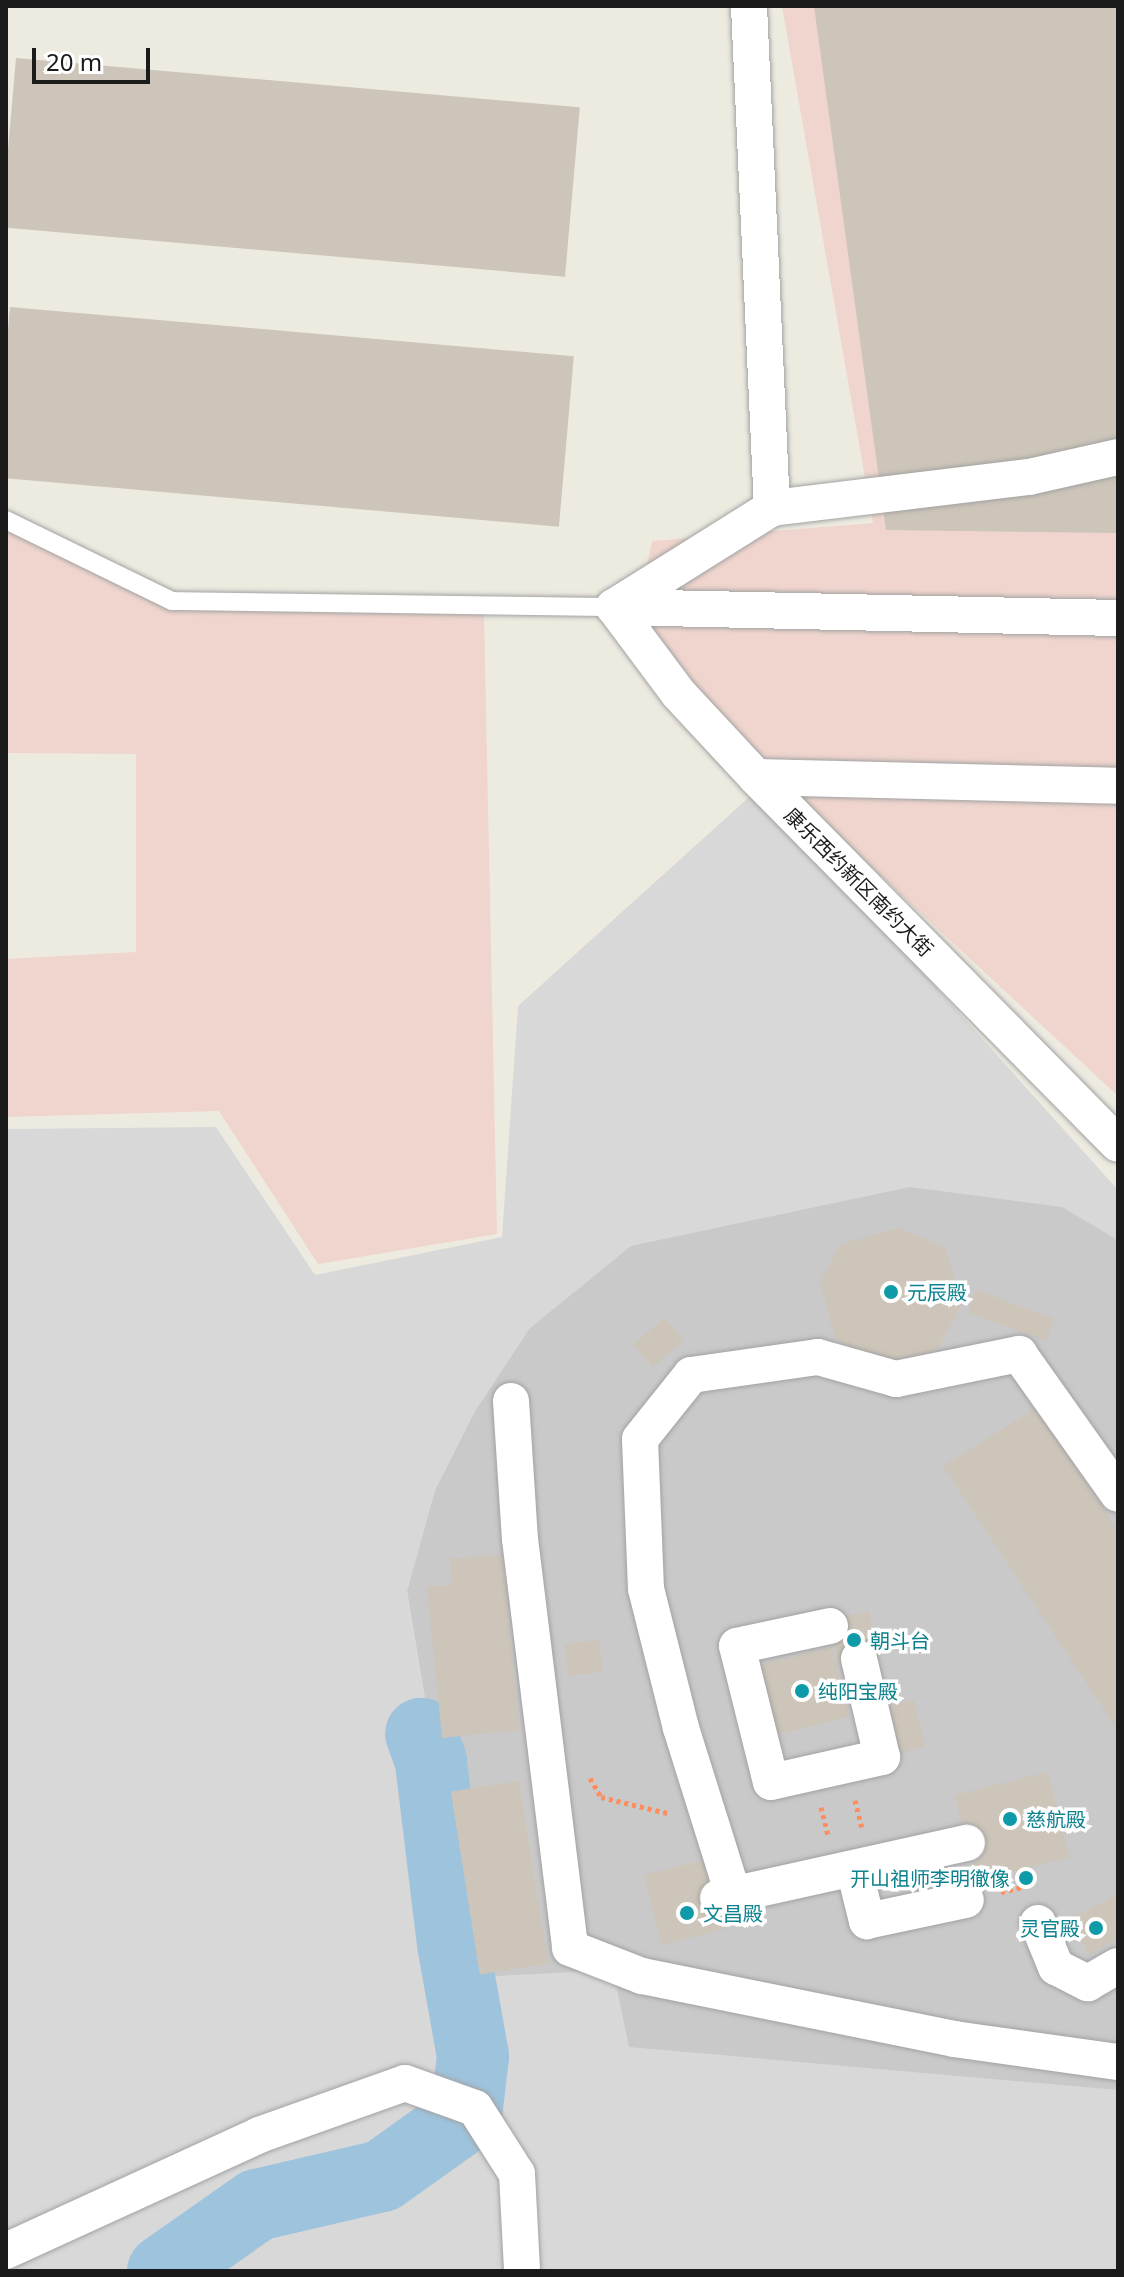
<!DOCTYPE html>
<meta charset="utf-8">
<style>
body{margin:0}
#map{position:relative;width:1124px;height:2277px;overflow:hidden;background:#edebe0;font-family:"Noto Sans","Noto Sans SC",sans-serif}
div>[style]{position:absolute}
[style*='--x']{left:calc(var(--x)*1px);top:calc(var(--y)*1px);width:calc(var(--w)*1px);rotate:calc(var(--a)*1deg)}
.residential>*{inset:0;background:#d9d8d8}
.commercial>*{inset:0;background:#efd5cd}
.religious>*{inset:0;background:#c9c9c9}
.river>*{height:72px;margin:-36px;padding:0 36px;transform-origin:36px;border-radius:36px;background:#9ec3dd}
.building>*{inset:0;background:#cdc5b9;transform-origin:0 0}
.path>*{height:5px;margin-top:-2.5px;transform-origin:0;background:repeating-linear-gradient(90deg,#fe8d60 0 4px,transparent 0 8px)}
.roads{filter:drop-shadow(0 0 2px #a2a2a2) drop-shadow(0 0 2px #a2a2a2)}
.lane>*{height:18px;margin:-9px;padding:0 9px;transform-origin:9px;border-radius:9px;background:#fff}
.street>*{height:36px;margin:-18px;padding:0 18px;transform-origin:18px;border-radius:18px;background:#fff}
.dots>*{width:22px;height:22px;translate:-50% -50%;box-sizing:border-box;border:4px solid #fff;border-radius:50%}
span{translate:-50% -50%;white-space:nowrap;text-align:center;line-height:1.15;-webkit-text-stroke:7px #fff;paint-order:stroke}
.street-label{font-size:20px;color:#1b1b1b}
.culture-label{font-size:20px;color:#0d838f}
.left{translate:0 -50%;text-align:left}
.right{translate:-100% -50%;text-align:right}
.frame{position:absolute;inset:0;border:8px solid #1b1b1b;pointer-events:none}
.scale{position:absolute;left:32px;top:48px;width:118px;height:36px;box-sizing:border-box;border:4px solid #1b1b1b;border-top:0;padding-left:10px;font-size:24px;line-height:28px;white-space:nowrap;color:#1b1b1b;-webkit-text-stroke:6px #fff;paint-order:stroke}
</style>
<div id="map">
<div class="residential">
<i style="clip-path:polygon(758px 789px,1118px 1190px,1118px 1240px,1061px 1207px,529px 1329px,475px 1411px,435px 1490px,407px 1591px,431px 1734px,442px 1738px,482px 1977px,614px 1969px,876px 2066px,1118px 2090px,1118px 2271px,6px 2271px,6px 1129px,216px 1127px,315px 1275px,502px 1237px,518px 1006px)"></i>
</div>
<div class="commercial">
<i style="clip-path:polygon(782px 6px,1118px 6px,1118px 1096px,631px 644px,652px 541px,873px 523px)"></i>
<i style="clip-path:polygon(6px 530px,172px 609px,484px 615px,497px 1234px,318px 1264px,219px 1111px,6px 1117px,6px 959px,136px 952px,136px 754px,6px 753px)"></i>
</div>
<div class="religious">
<i style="clip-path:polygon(910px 1187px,1062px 1207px,1118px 1240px,1118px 2090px,629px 2047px,613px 1970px,482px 1977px,442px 1738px,431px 1734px,407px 1591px,435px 1490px,475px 1411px,529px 1329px,631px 1246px)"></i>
</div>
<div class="river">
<i style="--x:163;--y:2271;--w:115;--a:-35.1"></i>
<i style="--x:257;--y:2205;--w:128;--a:-13.1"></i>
<i style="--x:382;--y:2176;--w:103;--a:-35.5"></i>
<i style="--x:466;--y:2116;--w:60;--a:-83.3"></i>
<i style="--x:473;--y:2056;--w:114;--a:-100.1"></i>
<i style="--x:453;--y:1944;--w:184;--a:-96.9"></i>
<i style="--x:431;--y:1761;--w:29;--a:-110"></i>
</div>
<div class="building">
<i style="clip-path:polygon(814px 6px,1118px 6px,1118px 533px,886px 530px)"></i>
<i style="left:16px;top:58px;width:566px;height:170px;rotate:5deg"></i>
<i style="left:10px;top:307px;width:566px;height:171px;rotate:5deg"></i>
<i style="clip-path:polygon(899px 1228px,945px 1247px,962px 1304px,937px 1350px,880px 1364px,835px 1338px,820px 1281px,841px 1244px)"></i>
<i style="left:976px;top:1290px;width:83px;height:24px;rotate:20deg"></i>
<i style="left:665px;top:1318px;width:30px;height:41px;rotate:50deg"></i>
<i style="clip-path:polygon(1036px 1408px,1118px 1531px,1118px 1731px,943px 1466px)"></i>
<i style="clip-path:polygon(502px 1554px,519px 1730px,442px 1738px,427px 1587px,452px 1585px,449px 1559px)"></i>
<i style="left:869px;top:1611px;width:45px;height:41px;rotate:78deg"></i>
<i style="left:599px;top:1640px;width:32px;height:35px;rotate:83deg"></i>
<i style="left:832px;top:1647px;width:72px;height:80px;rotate:76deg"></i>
<i style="left:914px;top:1700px;width:48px;height:33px;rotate:77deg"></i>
<i style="left:1048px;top:1772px;width:88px;height:96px;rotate:76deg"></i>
<i style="left:519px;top:1781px;width:185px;height:69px;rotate:81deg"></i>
<i style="left:708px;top:1859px;width:72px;height:66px;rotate:76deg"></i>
<i style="clip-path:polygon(1118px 1894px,1118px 1939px,1089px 1955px,1070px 1919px)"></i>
</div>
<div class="path">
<i style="--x:590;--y:1778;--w:22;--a:60"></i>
<i style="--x:601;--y:1797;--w:68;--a:13.6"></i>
<i style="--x:855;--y:1800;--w:30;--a:76"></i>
<i style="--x:821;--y:1807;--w:30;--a:76"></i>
<i style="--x:1001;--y:1892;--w:22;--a:-13"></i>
</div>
<div class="roads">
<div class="lane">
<i style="--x:6;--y:520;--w:185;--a:26"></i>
<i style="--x:172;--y:601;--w:442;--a:0.8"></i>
</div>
<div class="street">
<i style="--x:749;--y:6;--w:503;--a:87.38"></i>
<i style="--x:614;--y:607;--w:107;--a:53.3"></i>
<i style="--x:678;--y:693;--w:115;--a:47.1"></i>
<i style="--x:756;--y:777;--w:515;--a:45.39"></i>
<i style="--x:614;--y:607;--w:186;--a:-32.1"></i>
<i style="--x:772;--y:508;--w:259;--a:-6.9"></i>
<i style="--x:1029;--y:477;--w:91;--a:-12.7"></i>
<i style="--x:614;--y:607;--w:504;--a:1.25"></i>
<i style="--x:756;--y:777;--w:362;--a:1.4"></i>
<i style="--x:511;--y:1401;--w:138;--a:86.3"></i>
<i style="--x:520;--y:1539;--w:412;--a:83"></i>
<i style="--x:570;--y:1948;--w:77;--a:21.3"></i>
<i style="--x:642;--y:1976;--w:318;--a:11.4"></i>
<i style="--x:954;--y:2039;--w:166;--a:8"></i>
<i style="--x:830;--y:1626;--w:95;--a:167.9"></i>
<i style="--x:737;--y:1646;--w:140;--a:76"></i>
<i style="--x:771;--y:1782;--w:114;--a:-12.7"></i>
<i style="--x:882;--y:1757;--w:101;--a:-103.2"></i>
<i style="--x:854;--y:1869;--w:54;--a:76"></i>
<i style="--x:867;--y:1921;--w:101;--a:-12"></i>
<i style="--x:733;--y:1894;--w:174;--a:-107.4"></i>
<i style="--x:681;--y:1728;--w:143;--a:-104.1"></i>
<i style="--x:646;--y:1589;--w:150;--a:-92.3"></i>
<i style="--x:640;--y:1439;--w:82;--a:-51.4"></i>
<i style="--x:691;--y:1375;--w:128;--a:-8.1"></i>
<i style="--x:818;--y:1357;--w:81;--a:15.8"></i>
<i style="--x:896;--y:1379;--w:126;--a:-11.5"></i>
<i style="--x:1019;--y:1354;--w:171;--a:54.7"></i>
<i style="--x:718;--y:1898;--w:255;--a:-12.5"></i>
<i style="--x:1038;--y:1923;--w:48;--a:67.8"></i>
<i style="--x:1056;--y:1967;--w:36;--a:27"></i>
<i style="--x:1088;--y:1983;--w:34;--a:-30"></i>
<i style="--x:6;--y:2251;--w:278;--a:-24.6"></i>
<i style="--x:259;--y:2135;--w:155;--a:-19.6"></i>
<i style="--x:405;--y:2083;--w:74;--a:19.7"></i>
<i style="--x:475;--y:2108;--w:78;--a:57.5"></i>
<i style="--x:517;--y:2174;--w:97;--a:87"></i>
</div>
</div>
<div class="dots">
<i style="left:891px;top:1292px;background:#0f9aa8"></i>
<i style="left:854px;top:1640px;background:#0f9aa8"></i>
<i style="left:802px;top:1691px;background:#0f9aa8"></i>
<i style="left:1010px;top:1819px;background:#0f9aa8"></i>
<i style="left:1026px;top:1878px;background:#0f9aa8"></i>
<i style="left:687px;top:1913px;background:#0f9aa8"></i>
<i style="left:1096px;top:1928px;background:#0f9aa8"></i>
</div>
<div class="street-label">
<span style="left:859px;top:882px;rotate:45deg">康乐西约新区南约大街</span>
</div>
<div class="culture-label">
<span class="left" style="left:907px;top:1292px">元辰殿</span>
<span class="left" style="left:870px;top:1640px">朝斗台</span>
<span class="left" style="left:818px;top:1691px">纯阳宝殿</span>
<span class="left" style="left:1026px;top:1819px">慈航殿</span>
<span class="right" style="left:1010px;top:1878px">开山祖师李明徹像</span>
<span class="left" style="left:703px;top:1913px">文昌殿</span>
<span class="right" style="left:1080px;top:1928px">灵官殿</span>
</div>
<div class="frame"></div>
<div class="scale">20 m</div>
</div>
